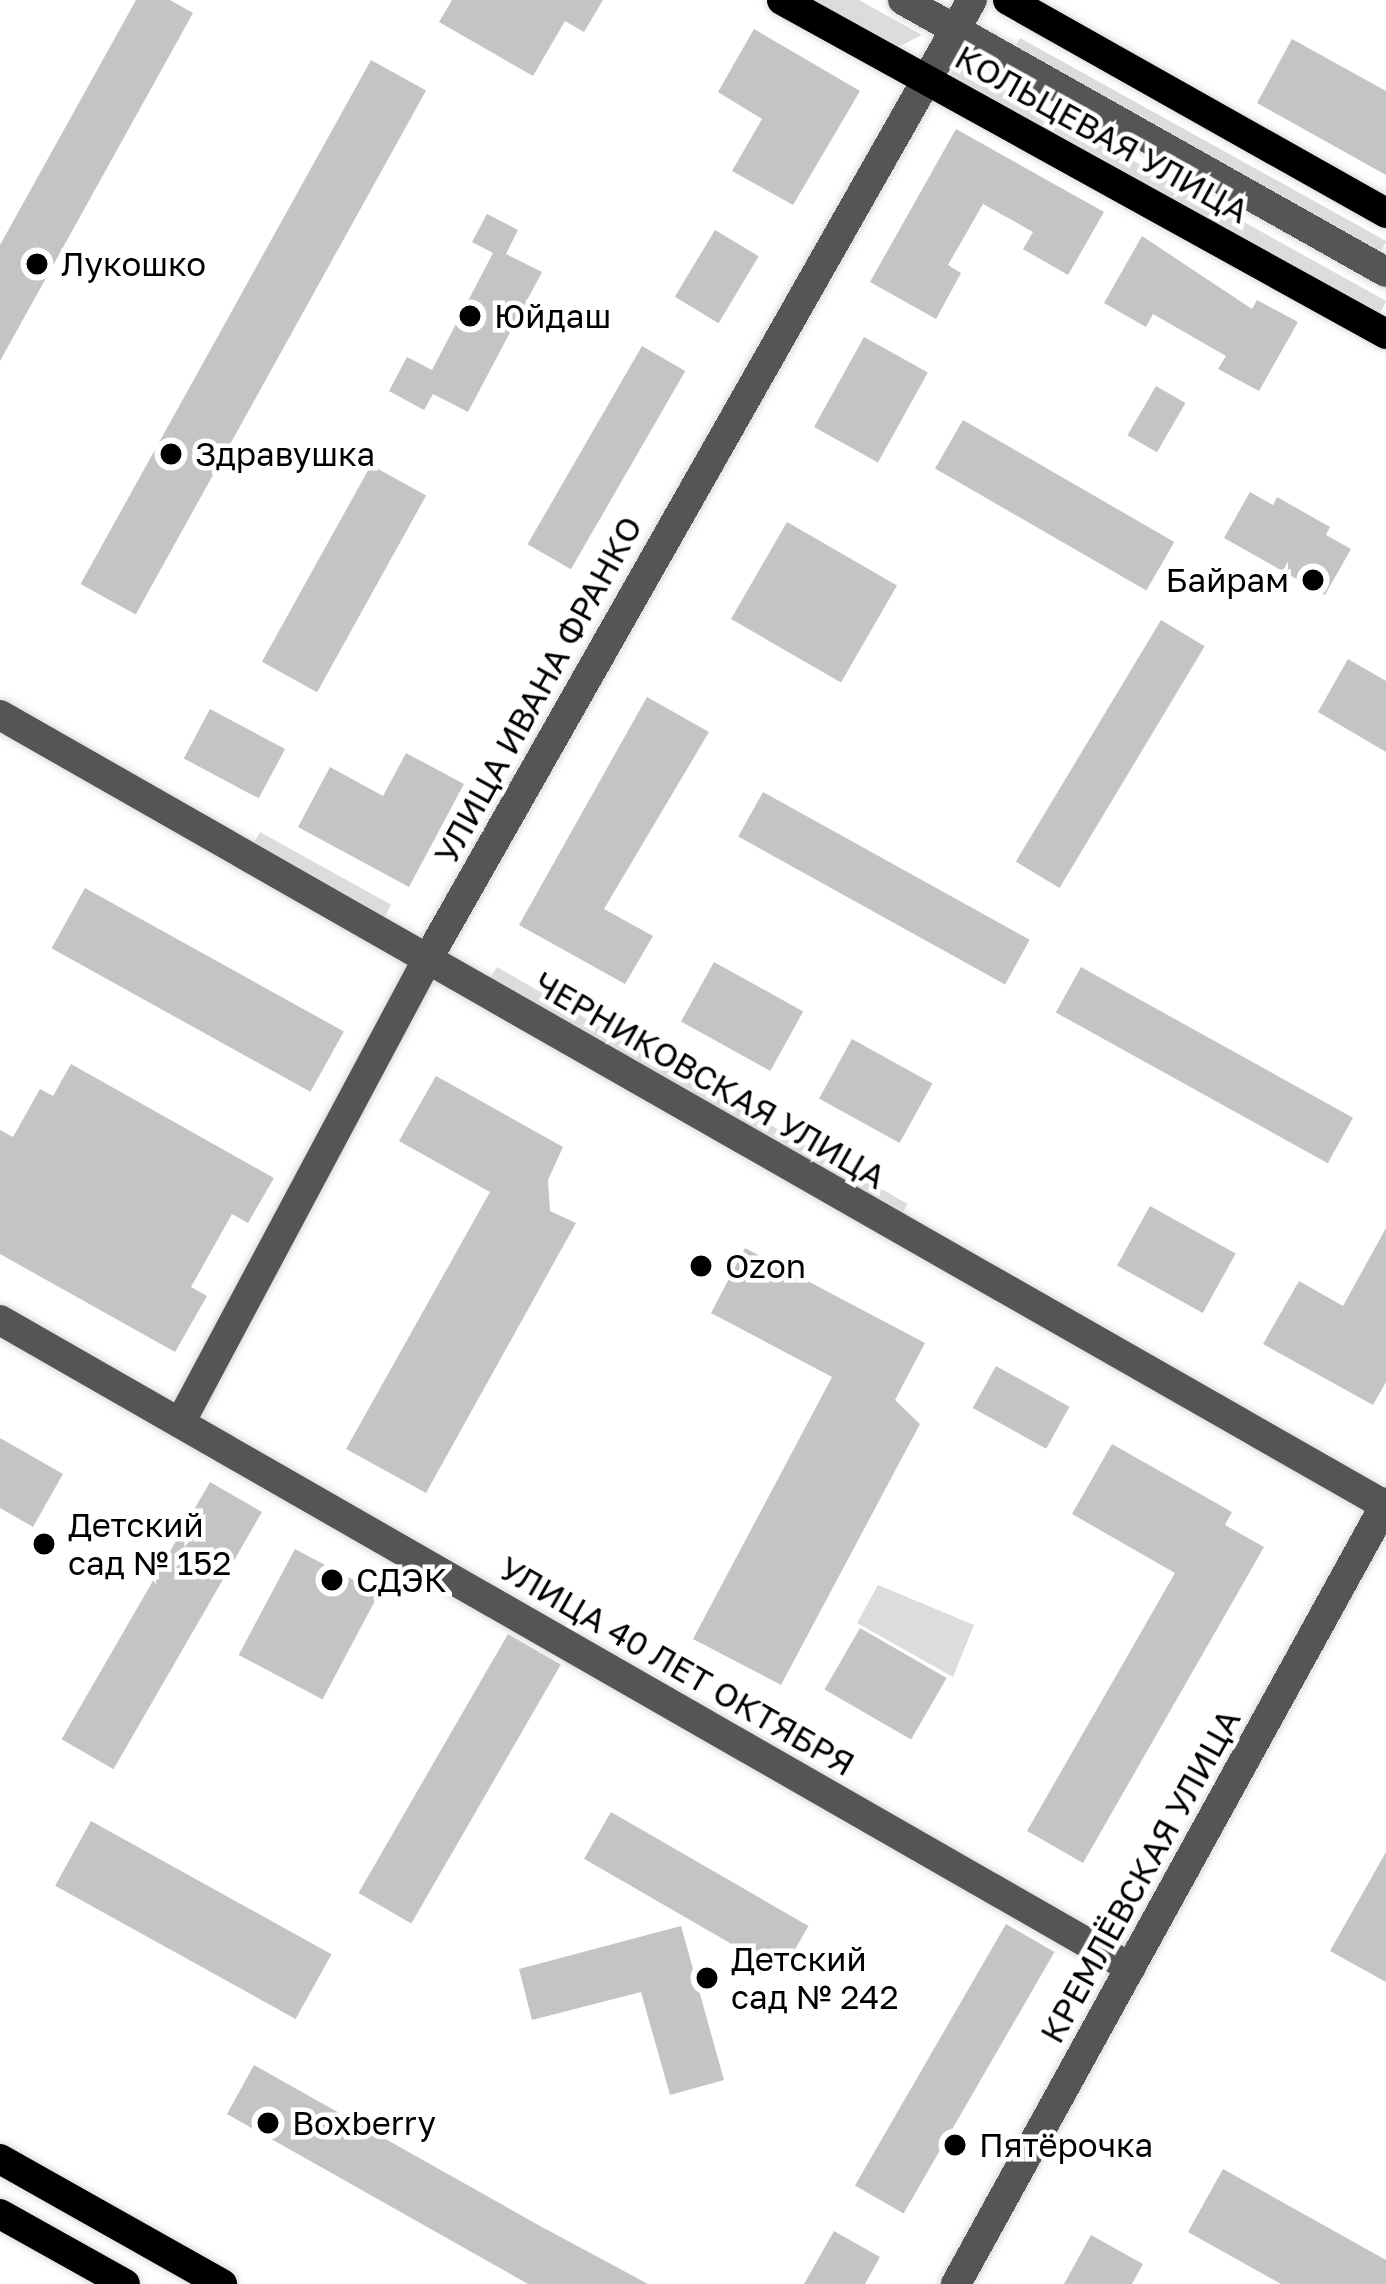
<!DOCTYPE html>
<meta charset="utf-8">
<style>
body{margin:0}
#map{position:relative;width:1386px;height:2284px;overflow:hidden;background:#fff;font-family:"Golos Text",sans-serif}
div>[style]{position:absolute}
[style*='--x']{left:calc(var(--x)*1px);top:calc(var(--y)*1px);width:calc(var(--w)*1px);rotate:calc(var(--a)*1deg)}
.green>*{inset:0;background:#dcdcdc;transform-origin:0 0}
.building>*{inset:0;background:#c4c4c4;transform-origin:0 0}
.roads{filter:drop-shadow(0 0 3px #dbdbdb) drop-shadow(0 0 3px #dbdbdb)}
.minor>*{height:30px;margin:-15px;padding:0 15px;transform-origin:15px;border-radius:15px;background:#555}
.major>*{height:30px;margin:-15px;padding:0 15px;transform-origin:15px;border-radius:15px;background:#000}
.dots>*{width:33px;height:33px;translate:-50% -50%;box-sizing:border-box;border:6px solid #fff;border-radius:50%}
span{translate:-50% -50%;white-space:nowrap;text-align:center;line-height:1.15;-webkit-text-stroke:9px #fff;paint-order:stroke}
.street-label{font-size:33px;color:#000}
.poi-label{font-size:33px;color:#000}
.left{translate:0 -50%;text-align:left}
.right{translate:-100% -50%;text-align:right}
</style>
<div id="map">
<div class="green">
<i style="clip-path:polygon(814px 0,859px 0,922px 35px,898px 47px)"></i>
<i style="left:1020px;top:38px;width:419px;height:17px;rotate:29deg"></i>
<i style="left:957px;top:63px;width:491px;height:19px;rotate:29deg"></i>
<i style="left:260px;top:832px;width:150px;height:21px;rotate:29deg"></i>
<i style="left:497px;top:967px;width:474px;height:19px;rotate:30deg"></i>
<i style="clip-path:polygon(878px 1585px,974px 1625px,953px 1677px,857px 1623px)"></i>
</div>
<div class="building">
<i style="clip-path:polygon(136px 0,170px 0,193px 13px,0 361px,0 245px)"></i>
<i style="clip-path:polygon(452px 0,603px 0,584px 32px,565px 21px,533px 76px,439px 22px)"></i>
<i style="clip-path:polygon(754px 29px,860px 91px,793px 205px,732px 171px,762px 119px,718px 92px)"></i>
<i style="clip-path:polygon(1292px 39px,1386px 91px,1386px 175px,1257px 103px)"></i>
<i style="left:371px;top:60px;width:63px;height:599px;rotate:29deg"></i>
<i style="clip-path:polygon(956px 129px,1104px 212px,1068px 275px,1023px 249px,1033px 232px,983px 204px,948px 265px,961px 273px,936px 319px,870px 282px)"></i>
<i style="clip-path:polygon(487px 214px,518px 230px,506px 254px,542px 272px,468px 412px,433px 394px,424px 410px,389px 391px,407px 357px,432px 370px,493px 253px,472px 242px)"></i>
<i style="left:715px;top:230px;width:51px;height:78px;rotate:31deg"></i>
<i style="clip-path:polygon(1142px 236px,1252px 309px,1257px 300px,1298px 322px,1259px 391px,1218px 369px,1226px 356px,1153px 314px,1146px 327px,1104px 303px)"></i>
<i style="left:864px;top:337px;width:73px;height:103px;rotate:29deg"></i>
<i style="left:642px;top:346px;width:50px;height:229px;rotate:30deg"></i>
<i style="left:1156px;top:386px;width:34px;height:57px;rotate:30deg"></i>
<i style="left:963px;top:420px;width:244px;height:56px;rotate:30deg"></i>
<i style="left:371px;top:465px;width:63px;height:225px;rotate:29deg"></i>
<i style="clip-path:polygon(1250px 492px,1273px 505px,1277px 497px,1330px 527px,1326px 535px,1351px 549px,1325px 595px,1224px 538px)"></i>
<i style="left:787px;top:522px;width:127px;height:112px;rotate:30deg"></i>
<i style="left:1161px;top:620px;width:51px;height:282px;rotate:31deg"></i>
<i style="clip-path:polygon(1348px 659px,1386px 681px,1386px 752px,1318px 712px)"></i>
<i style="clip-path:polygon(647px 697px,709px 732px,604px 909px,653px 936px,625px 984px,519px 925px)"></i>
<i style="left:210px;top:709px;width:85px;height:56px;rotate:28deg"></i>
<i style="clip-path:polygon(406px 753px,464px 784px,409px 887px,298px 827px,330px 767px,383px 796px)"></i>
<i style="left:763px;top:792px;width:305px;height:51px;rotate:29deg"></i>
<i style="left:85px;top:888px;width:296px;height:69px;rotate:29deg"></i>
<i style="left:714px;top:962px;width:102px;height:68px;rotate:29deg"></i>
<i style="left:1081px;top:967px;width:311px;height:52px;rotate:29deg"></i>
<i style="left:852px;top:1039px;width:92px;height:68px;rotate:29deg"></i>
<i style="clip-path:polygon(71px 1064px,274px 1178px,248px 1223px,232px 1214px,191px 1287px,207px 1296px,175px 1352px,0 1254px,0 1130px,13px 1137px,40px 1089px,53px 1096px)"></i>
<i style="clip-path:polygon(436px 1076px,563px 1147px,548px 1180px,550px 1211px,576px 1223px,426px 1493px,346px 1449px,490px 1192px,399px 1141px)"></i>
<i style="left:1150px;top:1206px;width:98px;height:68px;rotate:29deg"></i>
<i style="clip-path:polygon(1386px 1228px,1386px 1382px,1373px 1405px,1263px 1344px,1299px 1281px,1343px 1306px)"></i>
<i style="clip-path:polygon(745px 1248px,925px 1343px,895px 1400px,920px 1424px,781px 1685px,693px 1639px,832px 1377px,711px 1313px)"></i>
<i style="left:996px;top:1366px;width:84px;height:48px;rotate:29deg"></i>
<i style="clip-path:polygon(0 1438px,63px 1474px,33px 1527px,0 1508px)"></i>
<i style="clip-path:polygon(1112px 1444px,1232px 1512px,1225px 1525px,1264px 1547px,1083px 1863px,1027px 1831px,1175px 1573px,1072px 1514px)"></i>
<i style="left:210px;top:1482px;width:60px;height:297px;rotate:30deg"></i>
<i style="left:295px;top:1549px;width:95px;height:120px;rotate:28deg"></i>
<i style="left:860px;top:1628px;width:100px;height:71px;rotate:30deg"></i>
<i style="left:508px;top:1634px;width:61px;height:299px;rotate:30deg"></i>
<i style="left:611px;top:1812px;width:228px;height:54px;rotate:30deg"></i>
<i style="left:91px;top:1821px;width:275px;height:74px;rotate:29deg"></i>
<i style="clip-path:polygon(1386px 1852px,1386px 1982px,1330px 1951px)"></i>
<i style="left:1006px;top:1924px;width:56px;height:302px;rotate:30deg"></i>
<i style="clip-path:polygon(681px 1926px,724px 2080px,670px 2095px,641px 1992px,532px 2020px,519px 1969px)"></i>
<i style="clip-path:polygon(254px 2065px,542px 2227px,648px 2284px,528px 2284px,227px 2114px)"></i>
<i style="clip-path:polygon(1223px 2169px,1386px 2260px,1386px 2284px,1281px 2284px,1188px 2232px)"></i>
<i style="clip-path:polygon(834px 2231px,880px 2257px,865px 2284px,804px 2284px)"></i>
<i style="clip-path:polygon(1091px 2235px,1143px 2264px,1132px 2284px,1064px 2284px)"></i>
</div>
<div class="roads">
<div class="minor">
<i style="--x:903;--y:0;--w:554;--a:29.39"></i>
<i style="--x:0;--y:715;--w:1596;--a:29.71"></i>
<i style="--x:0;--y:1320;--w:1303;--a:29.81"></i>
<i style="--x:180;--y:1423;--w:525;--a:-61.92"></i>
<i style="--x:427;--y:960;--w:1104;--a:-60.42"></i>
<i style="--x:956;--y:2284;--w:892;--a:-61.16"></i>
</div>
<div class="major">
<i style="--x:782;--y:0;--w:690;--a:28.94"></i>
<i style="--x:1008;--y:0;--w:434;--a:29.4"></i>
<i style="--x:0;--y:2159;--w:255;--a:29.4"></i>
<i style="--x:0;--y:2214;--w:143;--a:29.2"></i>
</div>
</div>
<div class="dots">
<i style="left:37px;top:264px;background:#000"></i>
<i style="left:470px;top:316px;background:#000"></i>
<i style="left:171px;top:454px;background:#000"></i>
<i style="left:1313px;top:580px;background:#000"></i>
<i style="left:701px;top:1266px;background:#000"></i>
<i style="left:44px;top:1544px;background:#000"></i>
<i style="left:332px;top:1580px;background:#000"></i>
<i style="left:707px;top:1978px;background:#000"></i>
<i style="left:268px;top:2123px;background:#000"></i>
<i style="left:955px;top:2145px;background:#000"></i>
</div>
<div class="street-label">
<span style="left:1102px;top:134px;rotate:29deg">КОЛЬЦЕВАЯ УЛИЦА</span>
<span style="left:538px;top:690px;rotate:-61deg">УЛИЦА ИВАНА ФРАНКО</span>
<span style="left:710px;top:1080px;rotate:30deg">ЧЕРНИКОВСКАЯ УЛИЦА</span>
<span style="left:677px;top:1666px;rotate:30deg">УЛИЦА 40 ЛЕТ ОКТЯБРЯ</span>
<span style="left:1140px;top:1876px;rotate:-61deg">КРЕМЛЁВСКАЯ УЛИЦА</span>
</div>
<div class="poi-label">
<span class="left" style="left:61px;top:264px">Лукошко</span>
<span class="left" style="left:494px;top:316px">Юйдаш</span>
<span class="left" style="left:195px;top:454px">Здравушка</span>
<span class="right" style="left:1289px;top:580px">Байрам</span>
<span class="left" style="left:725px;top:1266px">Ozon</span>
<span class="left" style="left:68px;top:1544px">Детский<br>сад № 152</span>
<span class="left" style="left:356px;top:1580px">СДЭК</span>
<span class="left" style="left:731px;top:1978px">Детский<br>сад № 242</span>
<span class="left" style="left:292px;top:2123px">Boxberry</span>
<span class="left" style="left:979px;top:2145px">Пятёрочка</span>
</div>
</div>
